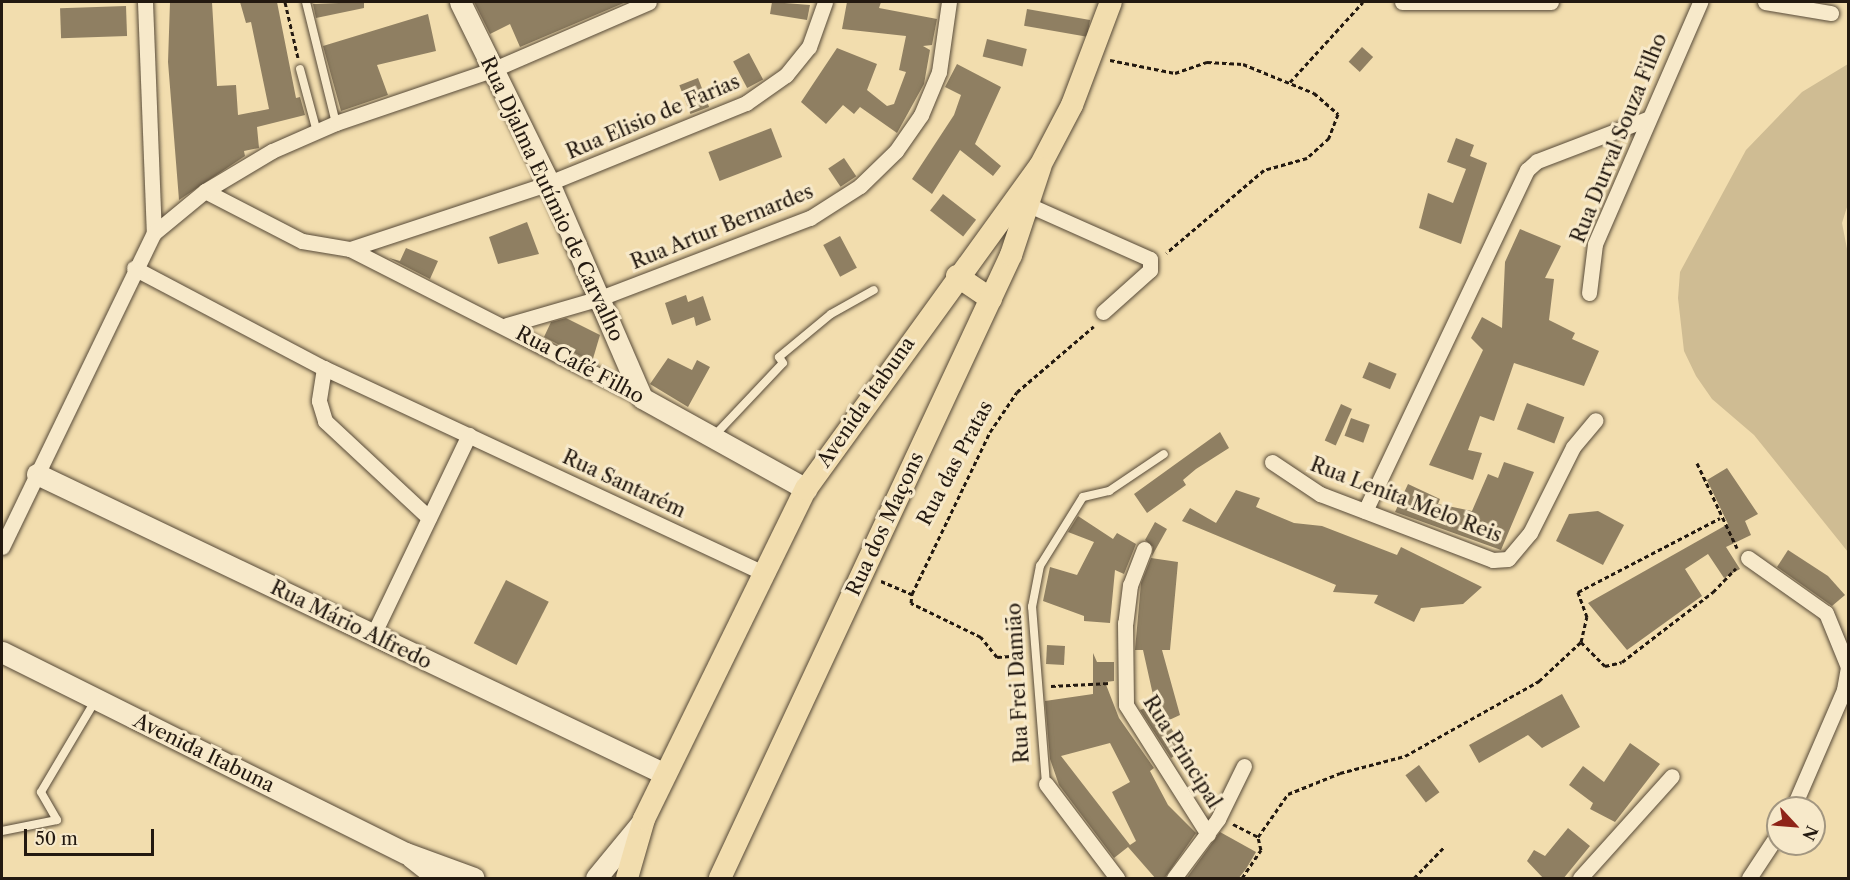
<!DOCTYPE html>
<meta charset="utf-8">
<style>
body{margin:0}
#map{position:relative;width:1850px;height:880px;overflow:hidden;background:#f2ddae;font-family:"Libre Caslon Text",serif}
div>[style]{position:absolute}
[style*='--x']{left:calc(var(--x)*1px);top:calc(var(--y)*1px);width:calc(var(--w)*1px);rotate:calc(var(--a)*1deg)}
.green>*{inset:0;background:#cfbc93}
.building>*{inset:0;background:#8f7f62;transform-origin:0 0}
.path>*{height:3px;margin-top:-1.5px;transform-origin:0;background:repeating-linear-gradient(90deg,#231910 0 4.5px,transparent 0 7.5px)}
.roads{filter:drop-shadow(0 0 2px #574a38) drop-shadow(0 0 2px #574a38)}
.lane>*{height:8px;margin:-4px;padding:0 4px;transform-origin:4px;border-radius:4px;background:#f7e9ca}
.street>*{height:15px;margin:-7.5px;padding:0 7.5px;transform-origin:7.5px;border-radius:7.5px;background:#f7e9ca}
.secondary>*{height:21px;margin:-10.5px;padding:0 10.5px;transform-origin:10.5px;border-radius:10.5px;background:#f7e9ca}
.primary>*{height:22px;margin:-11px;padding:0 11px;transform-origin:11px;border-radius:11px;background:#f2ddae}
span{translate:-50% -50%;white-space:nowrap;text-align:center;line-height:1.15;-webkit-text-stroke:6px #f7e9ca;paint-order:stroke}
.street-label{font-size:20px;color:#231910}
.frame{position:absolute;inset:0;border:3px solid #231910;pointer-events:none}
.north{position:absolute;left:1766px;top:796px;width:60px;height:60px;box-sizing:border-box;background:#f7e9ca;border:2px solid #a29680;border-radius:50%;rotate:116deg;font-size:16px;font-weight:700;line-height:24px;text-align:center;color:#231910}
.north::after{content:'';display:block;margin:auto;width:21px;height:27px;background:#8f2418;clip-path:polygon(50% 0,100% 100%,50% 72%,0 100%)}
.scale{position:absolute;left:24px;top:829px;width:130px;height:27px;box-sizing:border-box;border:3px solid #231910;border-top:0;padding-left:8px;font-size:18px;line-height:21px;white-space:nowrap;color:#231910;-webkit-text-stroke:4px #f7e9ca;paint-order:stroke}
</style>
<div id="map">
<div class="green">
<i style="clip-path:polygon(1848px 64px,1848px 204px,1842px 223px,1848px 254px,1848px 552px,1754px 435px,1712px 399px,1696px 376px,1684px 351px,1678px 298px,1680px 272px,1746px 150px,1802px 92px)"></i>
</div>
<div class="building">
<i style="clip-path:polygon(170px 2px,212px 2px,217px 86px,236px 85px,238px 115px,269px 109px,251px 22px,246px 23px,240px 2px,277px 2px,296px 98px,300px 97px,305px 115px,257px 127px,259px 148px,244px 151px,245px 156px,179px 200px,168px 62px)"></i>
<i style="clip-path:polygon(364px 2px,364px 8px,316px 18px,313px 4px)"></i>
<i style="clip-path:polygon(474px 2px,626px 2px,520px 47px,510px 24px,490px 34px)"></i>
<i style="clip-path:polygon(772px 2px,810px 5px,807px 20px,770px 14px)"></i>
<i style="clip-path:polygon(847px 2px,881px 2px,879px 8px,937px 19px,932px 45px,923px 46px,930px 50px,924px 84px,897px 133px,860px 107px,854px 114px,843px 105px,826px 124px,801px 102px,837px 48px,877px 64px,867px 90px,887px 106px,894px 104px,906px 72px,899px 70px,906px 36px,842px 29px)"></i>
<i style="left:126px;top:6px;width:30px;height:66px;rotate:88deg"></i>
<i style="left:1027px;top:9px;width:64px;height:17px;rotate:10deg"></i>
<i style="clip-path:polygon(428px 14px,436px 51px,377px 65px,388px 95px,341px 111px,323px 46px)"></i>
<i style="left:987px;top:39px;width:41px;height:18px;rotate:14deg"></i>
<i style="left:1362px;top:47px;width:15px;height:20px;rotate:42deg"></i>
<i style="left:749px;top:53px;width:30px;height:18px;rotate:62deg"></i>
<i style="clip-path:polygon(957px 64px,1001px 87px,975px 144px,1001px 166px,993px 176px,960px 150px,932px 194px,912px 179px,954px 115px,961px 95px,945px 87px)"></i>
<i style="left:698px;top:78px;width:31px;height:20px;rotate:69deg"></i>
<i style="left:771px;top:128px;width:31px;height:67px;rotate:69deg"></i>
<i style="clip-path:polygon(1456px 138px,1474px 145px,1470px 156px,1487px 163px,1461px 244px,1419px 228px,1428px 193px,1453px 203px,1466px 169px,1447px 162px)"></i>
<i style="left:844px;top:158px;width:22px;height:19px;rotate:56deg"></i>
<i style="left:943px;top:194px;width:42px;height:21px;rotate:38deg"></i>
<i style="clip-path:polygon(527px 222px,539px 254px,498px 264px,489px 237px)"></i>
<i style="clip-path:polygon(1520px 229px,1561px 246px,1545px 278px,1554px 279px,1549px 320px,1575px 333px,1572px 339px,1599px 351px,1584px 386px,1514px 363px,1494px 421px,1480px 416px,1468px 450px,1482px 453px,1473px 480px,1429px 465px,1483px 350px,1471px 338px,1482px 317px,1502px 328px,1505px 262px)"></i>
<i style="left:840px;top:236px;width:36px;height:19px;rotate:62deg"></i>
<i style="clip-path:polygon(406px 248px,438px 261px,430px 279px,389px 258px,400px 261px)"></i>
<i style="clip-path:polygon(686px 295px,688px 302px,703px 296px,711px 320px,696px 326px,694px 317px,672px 325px,665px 303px)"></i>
<i style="clip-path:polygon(566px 318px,600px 335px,592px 362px,544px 337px,551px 322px)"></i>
<i style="clip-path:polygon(668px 358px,692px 370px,697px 360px,710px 367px,688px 407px,650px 384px)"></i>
<i style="left:1369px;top:362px;width:30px;height:17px;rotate:23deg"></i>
<i style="left:1527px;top:403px;width:40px;height:28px;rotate:21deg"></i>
<i style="left:1341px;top:404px;width:12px;height:40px;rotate:24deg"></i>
<i style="left:1351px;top:418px;width:20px;height:19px;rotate:20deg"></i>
<i style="clip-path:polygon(1220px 432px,1229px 448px,1196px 469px,1183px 480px,1186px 485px,1147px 513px,1134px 494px)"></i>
<i style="clip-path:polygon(1504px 462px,1534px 472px,1501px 550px,1395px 512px,1408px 484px,1440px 499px,1438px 504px,1472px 511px,1488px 474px,1498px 478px)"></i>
<i style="clip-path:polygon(1727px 468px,1758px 514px,1745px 521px,1751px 535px,1726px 547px,1740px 569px,1724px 578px,1708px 554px,1685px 569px,1702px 596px,1627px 650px,1588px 603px,1728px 524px,1707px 480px)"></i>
<i style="clip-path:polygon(1236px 490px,1260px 498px,1256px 507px,1294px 523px,1322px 526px,1397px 555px,1401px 547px,1482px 587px,1463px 604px,1421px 608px,1414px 622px,1374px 603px,1378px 595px,1333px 592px,1336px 585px,1182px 521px,1190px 508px,1216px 523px)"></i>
<i style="clip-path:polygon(1598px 511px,1624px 525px,1603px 565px,1556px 541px,1569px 514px)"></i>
<i style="clip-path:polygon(1078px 516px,1113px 539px,1117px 533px,1136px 544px,1124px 574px,1115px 570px,1110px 623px,1084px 621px,1084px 616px,1043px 601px,1050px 567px,1077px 575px,1094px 542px,1068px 532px)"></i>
<i style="clip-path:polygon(1155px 522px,1167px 529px,1152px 556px,1153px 547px,1145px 540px)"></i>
<i style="clip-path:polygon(1788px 550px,1828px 576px,1845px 595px,1832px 606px,1777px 567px)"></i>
<i style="clip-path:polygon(1151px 558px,1178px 562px,1170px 650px,1162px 650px,1180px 715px,1167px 721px,1184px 750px,1171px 758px,1140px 710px,1155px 704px,1143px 650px,1135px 650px,1141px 583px)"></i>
<i style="left:506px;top:580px;width:48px;height:71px;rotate:27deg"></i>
<i style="left:1047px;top:645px;width:18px;height:19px;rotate:3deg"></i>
<i style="clip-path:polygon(evenodd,1093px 653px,1097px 662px,1114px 662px,1114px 681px,1105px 682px,1119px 718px,1154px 768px,1150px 771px,1168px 805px,1196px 833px,1164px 879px,1156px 879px,1128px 847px,1114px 858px,1059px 785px,1050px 759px,1045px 701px,1093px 694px,1093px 653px,1110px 743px,1130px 782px,1112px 792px,1136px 841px,1130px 845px,1061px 756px,1110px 743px)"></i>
<i style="clip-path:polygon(1562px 694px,1580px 727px,1542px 748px,1528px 735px,1479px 763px,1469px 745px)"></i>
<i style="clip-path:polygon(1630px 743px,1660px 764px,1615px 822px,1590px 809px,1593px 803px,1569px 785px,1583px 766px,1604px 782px)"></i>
<i style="left:1419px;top:765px;width:34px;height:17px;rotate:53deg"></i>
<i style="clip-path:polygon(1568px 828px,1590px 846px,1563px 879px,1544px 879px,1527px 861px,1534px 850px,1545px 856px)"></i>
<i style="clip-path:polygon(1220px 832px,1256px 852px,1246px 869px,1238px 879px,1186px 879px)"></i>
</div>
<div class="path">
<i style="--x:285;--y:2;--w:57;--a:76.9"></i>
<i style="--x:1110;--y:60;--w:66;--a:11.3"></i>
<i style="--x:1175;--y:73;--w:34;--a:-19"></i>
<i style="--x:1207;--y:62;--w:36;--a:3"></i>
<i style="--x:1243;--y:64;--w:77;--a:22.2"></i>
<i style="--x:1314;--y:93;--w:32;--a:41"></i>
<i style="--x:1338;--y:114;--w:26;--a:111"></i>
<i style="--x:1329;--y:138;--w:30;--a:138"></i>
<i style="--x:1307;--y:158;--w:45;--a:164.4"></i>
<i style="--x:1264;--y:170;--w:128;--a:139.7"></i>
<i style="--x:1290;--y:82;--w:108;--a:-47.6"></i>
<i style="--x:1697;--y:463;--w:94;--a:64.8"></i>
<i style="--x:881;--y:581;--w:34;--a:23"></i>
<i style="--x:1581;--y:642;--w:34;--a:45"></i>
<i style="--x:1605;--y:666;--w:17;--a:-13"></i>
<i style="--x:1622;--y:662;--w:115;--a:-37.6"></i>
<i style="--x:1713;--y:592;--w:33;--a:-46"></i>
<i style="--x:1024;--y:655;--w:27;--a:176"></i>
<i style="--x:997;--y:657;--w:26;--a:-129"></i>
<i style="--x:981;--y:637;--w:78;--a:-154.1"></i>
<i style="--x:911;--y:603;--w:9;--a:-84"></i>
<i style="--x:912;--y:594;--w:180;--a:-64.3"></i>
<i style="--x:990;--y:432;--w:48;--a:-56"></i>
<i style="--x:1017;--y:392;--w:101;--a:-40.6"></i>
<i style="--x:1051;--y:686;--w:59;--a:-2.9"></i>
<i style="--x:1233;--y:824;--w:28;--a:27"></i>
<i style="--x:1242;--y:878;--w:34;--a:-56"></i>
<i style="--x:1261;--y:850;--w:13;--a:-103"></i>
<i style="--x:1258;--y:837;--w:52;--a:-55.1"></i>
<i style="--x:1288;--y:794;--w:56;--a:-22"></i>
<i style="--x:1340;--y:773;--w:67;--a:-14.7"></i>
<i style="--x:1405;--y:756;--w:154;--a:-29.2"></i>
<i style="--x:1539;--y:681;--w:57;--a:-42.9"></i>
<i style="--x:1581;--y:642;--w:26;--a:-77"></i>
<i style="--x:1587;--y:617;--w:27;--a:-110"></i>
<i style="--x:1578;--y:592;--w:160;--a:-27.5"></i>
<i style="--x:1414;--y:878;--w:45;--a:-45.9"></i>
</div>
<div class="roads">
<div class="lane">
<i style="--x:306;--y:2;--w:125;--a:76.1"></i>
<i style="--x:300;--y:69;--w:65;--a:74.9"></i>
<i style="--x:714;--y:436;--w:100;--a:-46.6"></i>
<i style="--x:783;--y:363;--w:7;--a:-124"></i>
<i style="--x:779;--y:357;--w:67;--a:-39.6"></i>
<i style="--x:831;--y:314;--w:49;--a:-29.2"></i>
<i style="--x:1046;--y:784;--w:178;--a:-94.5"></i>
<i style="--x:1032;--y:607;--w:42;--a:-79"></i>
<i style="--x:1040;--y:566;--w:81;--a:-58.1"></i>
<i style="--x:1083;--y:497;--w:27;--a:-13"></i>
<i style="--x:1109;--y:491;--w:66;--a:-33.9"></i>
<i style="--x:2;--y:831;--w:56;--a:-11.3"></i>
<i style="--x:57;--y:820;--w:32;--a:-120"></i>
<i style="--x:41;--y:792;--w:106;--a:-59.3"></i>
</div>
<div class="street">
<i style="--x:145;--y:2;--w:231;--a:87.8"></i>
<i style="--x:1402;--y:2;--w:149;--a:0"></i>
<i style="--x:1765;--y:2;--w:67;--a:9.5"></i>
<i style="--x:205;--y:191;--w:109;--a:27.3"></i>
<i style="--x:302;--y:241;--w:49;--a:9.5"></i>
<i style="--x:350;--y:249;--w:210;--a:-18.3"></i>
<i style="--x:549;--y:183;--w:213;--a:-22.1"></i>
<i style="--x:746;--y:103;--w:49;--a:-35"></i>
<i style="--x:786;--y:75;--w:36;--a:-51"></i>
<i style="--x:809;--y:47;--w:48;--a:-70.4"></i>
<i style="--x:1031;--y:206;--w:130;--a:24"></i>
<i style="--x:1150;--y:259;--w:11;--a:90"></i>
<i style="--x:1150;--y:270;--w:63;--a:138.2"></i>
<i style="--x:350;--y:249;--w:328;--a:27"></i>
<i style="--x:134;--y:268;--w:215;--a:27.8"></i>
<i style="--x:324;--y:368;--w:482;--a:25"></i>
<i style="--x:1589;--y:293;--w:49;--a:-83"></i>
<i style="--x:1595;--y:244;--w:264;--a:-66.5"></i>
<i style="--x:507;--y:325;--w:97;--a:-16.2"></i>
<i style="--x:600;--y:298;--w:225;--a:-20.9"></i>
<i style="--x:810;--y:218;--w:59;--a:-32.6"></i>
<i style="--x:860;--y:186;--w:50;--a:-44.2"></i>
<i style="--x:896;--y:151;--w:44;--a:-55.2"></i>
<i style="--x:921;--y:115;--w:47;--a:-67.3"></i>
<i style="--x:939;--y:72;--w:71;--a:-81.9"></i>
<i style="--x:324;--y:368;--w:33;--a:99"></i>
<i style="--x:319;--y:401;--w:21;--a:73"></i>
<i style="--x:325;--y:421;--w:142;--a:43"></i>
<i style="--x:1272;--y:462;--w:58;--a:33.7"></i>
<i style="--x:1320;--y:494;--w:185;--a:20.9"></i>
<i style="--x:1493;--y:560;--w:15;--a:-4"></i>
<i style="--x:1508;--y:559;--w:34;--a:-50"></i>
<i style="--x:1530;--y:533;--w:96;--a:-63.4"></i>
<i style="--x:1573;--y:447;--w:35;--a:-50"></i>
<i style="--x:1365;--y:511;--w:378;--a:-64.6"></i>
<i style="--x:1527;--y:170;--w:13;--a:-42"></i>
<i style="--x:1537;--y:161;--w:118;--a:-20.9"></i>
<i style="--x:2;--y:547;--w:349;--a:-64.2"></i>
<i style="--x:154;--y:233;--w:66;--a:-39.5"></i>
<i style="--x:205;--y:191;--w:78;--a:-30.8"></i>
<i style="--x:272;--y:151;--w:70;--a:-23.6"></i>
<i style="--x:336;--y:123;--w:165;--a:-18.8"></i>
<i style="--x:492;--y:70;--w:171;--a:-23.4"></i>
<i style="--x:1144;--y:549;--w:39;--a:111"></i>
<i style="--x:1130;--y:585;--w:38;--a:97"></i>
<i style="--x:1125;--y:623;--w:82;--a:89.3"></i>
<i style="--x:1126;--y:705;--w:153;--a:57.6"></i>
<i style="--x:1748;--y:558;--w:95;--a:35.2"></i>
<i style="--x:1826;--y:613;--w:58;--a:67.8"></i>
<i style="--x:1848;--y:667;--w:23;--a:100"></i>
<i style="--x:1844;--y:690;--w:129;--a:113.4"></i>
<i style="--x:373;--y:635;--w:222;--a:-64.4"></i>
<i style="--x:1046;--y:784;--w:118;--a:52.9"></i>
<i style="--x:1174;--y:878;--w:74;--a:-53.3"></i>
<i style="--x:1218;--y:819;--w:59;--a:-63.9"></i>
<i style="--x:1580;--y:878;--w:137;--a:-48"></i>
<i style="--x:1749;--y:878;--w:53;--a:-56.6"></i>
</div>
<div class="secondary">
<i style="--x:460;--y:2;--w:202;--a:63.8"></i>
<i style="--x:549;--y:183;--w:234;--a:66.6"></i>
<i style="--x:642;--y:398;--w:188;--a:29"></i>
<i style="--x:37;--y:474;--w:696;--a:25.53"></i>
<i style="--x:2;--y:652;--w:451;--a:26.5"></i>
<i style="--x:406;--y:853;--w:72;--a:20.2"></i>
<i style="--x:411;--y:857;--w:34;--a:38"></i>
<i style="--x:596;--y:878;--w:72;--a:-50.6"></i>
</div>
<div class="primary">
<i style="--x:957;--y:276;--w:41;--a:34.1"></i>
<i style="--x:627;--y:878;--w:61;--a:-73.9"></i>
<i style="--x:644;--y:819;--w:368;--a:-63.9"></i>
<i style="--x:806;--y:489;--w:399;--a:-54.1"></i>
<i style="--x:1040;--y:166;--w:69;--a:-62.3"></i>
<i style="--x:1072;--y:105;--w:110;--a:-69.3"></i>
<i style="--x:720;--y:878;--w:688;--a:-64.96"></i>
<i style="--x:1011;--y:255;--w:92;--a:-71.6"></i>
</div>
</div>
<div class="street-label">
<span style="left:653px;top:117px;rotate:-23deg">Rua Elisio de Farias</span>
<span style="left:1619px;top:138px;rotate:-68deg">Rua Durval Souza Filho</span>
<span style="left:552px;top:199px;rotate:65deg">Rua Djalma Eutímio de Carvalho</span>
<span style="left:722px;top:227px;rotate:-22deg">Rua Artur Bernardes</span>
<span style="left:580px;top:365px;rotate:28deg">Rua Café Filho</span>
<span style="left:866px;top:402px;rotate:-55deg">Avenida Itabuna</span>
<span style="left:955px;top:463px;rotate:-62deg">Rua das Pratas</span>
<span style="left:624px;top:484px;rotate:25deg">Rua Santarém</span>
<span style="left:1406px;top:500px;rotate:21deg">Rua Lenita Melo Reis</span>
<span style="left:885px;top:524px;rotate:-65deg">Rua dos Maçons</span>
<span style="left:351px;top:625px;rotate:26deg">Rua Mário Alfredo</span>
<span style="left:1018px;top:683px;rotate:-93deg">Rua Frei Damião</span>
<span style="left:1182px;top:752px;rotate:58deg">Rua Principal</span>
<span style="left:204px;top:753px;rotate:26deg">Avenida Itabuna</span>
</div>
<div class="frame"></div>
<div class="north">N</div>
<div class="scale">50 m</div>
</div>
